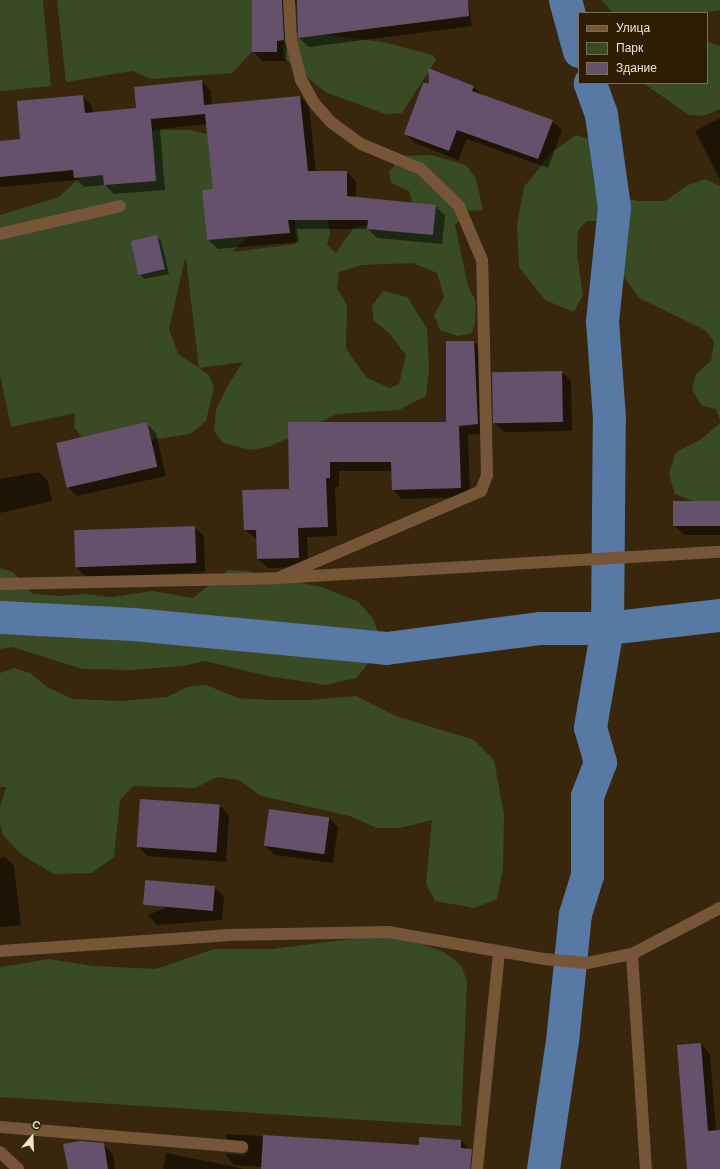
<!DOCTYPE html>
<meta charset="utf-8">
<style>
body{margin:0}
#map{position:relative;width:720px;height:1169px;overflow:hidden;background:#38270c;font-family:"Work Sans",sans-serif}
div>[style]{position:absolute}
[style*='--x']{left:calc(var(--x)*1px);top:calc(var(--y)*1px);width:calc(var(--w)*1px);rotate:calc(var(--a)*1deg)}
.green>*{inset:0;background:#384b25}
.shadow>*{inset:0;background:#0007}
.canal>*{height:33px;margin:-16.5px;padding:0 16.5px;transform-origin:16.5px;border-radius:16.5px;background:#5779a4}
.building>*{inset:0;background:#65516b;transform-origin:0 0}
.minor>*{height:12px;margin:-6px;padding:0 6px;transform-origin:6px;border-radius:6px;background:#765538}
span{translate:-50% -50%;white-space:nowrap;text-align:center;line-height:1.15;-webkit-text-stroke:4px #2d1e03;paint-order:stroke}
.legend{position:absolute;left:578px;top:12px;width:130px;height:72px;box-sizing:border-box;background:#2d1e03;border:1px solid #7b6e57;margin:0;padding:5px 7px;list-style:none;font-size:12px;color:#efe5d5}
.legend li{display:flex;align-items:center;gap:8px;height:20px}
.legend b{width:20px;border:1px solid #7b6e57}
.north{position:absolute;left:12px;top:1117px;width:40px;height:40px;-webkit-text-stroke:3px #2d1e03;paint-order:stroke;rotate:19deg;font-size:11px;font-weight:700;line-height:16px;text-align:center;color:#efe5d5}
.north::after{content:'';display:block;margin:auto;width:14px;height:18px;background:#efe5d5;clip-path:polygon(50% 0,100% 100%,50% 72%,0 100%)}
</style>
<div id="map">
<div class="green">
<i style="clip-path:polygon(0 0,43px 0,51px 86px,0 91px)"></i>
<i style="clip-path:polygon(57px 0,252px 0,252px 52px,232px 73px,151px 79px,132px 71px,66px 82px)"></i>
<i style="clip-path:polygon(601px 0,720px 0,720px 10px,699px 13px,613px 13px)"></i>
<i style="clip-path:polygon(301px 32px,383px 42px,433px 55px,436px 60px,402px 113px,385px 114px,325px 92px,283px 57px,284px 39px)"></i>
<i style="clip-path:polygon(707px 42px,720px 46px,720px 109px,703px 116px,689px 115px,643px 83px,707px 83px)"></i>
<i style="clip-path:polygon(evenodd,155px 130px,190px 130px,282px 152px,268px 219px,232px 252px,296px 244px,295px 212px,326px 209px,330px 234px,327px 244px,336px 253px,354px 227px,400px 222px,415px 211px,409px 191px,391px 183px,389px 172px,403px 156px,431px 155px,466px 165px,476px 179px,483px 210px,468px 211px,455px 225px,468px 286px,476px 302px,475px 323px,472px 333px,457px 336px,440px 330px,434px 315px,444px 297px,437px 273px,413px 263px,362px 265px,339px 272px,337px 288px,347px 305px,346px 349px,366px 377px,389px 388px,399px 384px,406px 355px,389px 333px,374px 321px,372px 306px,383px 291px,407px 297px,427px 328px,429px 369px,426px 396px,399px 410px,337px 414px,271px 446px,251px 450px,223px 443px,214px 431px,216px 410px,228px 385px,243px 362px,199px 368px,209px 375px,214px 387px,206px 421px,191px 434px,111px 445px,87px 444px,74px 427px,75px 413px,11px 427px,0 375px,0 215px,59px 197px,106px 153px,155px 130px,185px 259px,186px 259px,199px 368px,178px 354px,169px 329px,185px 259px)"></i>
<i style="clip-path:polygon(576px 135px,589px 139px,594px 185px,602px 192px,638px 201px,665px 201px,688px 185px,705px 179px,720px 186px,720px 420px,716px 409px,702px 406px,692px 390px,696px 374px,711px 361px,714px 342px,705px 330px,639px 298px,620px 271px,619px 237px,603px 221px,587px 221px,578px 230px,577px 254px,583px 295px,574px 312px,545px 300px,519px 267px,517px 224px,524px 187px,552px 152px)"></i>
<i style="clip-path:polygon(720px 423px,720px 513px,675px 494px,669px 474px,676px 452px,700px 440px)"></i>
<i style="clip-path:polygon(0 568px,13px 572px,33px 594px,61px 596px,85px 594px,111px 597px,153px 591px,193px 598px,228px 570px,245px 571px,321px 587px,357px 601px,372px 617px,380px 636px,365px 668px,356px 678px,326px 685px,268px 676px,205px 661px,183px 666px,131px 670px,83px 669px,12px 647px,0 649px)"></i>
<i style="clip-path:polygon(14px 668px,30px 673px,47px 687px,73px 699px,122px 701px,167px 697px,187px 687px,206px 685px,238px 698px,270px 700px,311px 700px,356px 696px,396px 716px,474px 740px,494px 760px,504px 815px,503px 868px,497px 899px,474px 908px,435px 901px,426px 884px,432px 820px,400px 828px,377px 828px,350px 816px,261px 796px,239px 780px,217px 777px,195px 788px,133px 786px,120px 800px,114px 857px,92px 873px,54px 874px,22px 855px,3px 835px,0 824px,0 807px,6px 787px,0 787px,0 673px)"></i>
<i style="clip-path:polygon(375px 936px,416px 942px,444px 952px,461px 965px,467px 981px,461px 1126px,0 1097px,0 967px,49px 959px,94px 966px,156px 969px,214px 949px,272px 949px)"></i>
</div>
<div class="shadow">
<i style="clip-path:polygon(253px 0,468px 0,472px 26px,309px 47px,299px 38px,298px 2px,295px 3px,292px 50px,286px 50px,286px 61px,262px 61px,253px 51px)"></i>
<i style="clip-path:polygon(201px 81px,211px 91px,212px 106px,300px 97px,309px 106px,316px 172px,346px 172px,356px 181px,356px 198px,435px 206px,445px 215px,442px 244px,377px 238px,368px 229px,297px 229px,299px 242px,218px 249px,208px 240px,203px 190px,214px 190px,207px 124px,160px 129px,165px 190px,114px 194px,105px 185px,84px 187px,77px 180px,0 187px,0 142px,21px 140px,83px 96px,92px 106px,93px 113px,137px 109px)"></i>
<i style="clip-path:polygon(474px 87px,483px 96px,552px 121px,562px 130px,548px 168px,467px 139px,458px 160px,415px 143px,405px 133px)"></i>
<i style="clip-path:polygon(720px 118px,720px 180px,695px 131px)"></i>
<i style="clip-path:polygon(156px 236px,161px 241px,169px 274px,144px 279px,140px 275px)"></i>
<i style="clip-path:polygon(474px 342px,483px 352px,487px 433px,468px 435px,470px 497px,402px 499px,393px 490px,392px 471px,339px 471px,339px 487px,335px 487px,337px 536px,307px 537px,308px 567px,268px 568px,258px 559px,257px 539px,245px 530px,290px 490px,290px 423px,447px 423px)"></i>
<i style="clip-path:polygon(562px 372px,571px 381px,572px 431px,504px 432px,494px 423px,493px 373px)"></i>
<i style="clip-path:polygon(146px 423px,156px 433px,166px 476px,77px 496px,68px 487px)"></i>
<i style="clip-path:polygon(39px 472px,48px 481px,52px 501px,0 513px,0 479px)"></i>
<i style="clip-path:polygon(720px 502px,720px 535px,684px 535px,674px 525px)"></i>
<i style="clip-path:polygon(194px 527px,204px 536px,205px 572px,87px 578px,77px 568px)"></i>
<i style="clip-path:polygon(141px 800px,220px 806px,229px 815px,226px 862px,147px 856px,138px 846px)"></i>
<i style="clip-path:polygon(329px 818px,338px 827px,333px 863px,275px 855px,265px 846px)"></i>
<i style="clip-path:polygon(5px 857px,14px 866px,21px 925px,0 927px,0 858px)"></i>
<i style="clip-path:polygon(214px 887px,224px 896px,222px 920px,157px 925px,148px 915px)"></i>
<i style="clip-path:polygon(701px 1044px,710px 1054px,716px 1131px,720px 1131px,720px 1169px,688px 1169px)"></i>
<i style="clip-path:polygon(226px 1134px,420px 1146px,461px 1141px,470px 1150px,469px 1169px,286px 1169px,234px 1165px,225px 1154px,245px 1155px,250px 1149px,235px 1147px,226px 1138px)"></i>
<i style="clip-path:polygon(103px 1144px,113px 1154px,115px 1169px,69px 1169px)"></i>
<i style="clip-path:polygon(166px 1153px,236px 1167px,244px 1169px,163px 1169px)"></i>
</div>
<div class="canal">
<i style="--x:565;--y:0;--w:53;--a:74.6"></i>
<i style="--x:0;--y:617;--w:133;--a:3"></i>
<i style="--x:133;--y:624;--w:254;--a:5.4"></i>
<i style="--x:386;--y:648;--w:156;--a:-7.4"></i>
<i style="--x:541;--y:628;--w:66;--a:0"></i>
<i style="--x:607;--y:628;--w:114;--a:-6.6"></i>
<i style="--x:543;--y:1169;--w:129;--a:-81.6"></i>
<i style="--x:562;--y:1041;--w:128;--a:-84.2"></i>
<i style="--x:575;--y:914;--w:41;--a:-72.9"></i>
<i style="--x:587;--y:875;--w:79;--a:-90"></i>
<i style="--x:587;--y:796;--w:36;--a:-69"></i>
<i style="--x:600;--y:762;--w:36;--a:-106"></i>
<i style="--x:590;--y:727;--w:100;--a:-80.3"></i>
<i style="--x:607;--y:628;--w:210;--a:-89.5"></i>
<i style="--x:609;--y:418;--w:97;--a:-94.1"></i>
<i style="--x:602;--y:321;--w:115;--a:-84"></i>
<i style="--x:614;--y:207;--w:94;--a:-98"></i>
<i style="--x:601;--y:114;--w:33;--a:-110"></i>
</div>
<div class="building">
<i style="clip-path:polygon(252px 0,282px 0,284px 40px,277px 41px,277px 52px,252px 52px)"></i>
<i style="clip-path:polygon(297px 0,468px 0,469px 16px,298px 38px)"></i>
<i style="clip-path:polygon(428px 68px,474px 86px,472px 91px,553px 120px,538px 159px,457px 130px,449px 151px,404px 134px,423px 83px,429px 83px)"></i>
<i style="clip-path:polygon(202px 80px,204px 105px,300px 96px,308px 171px,347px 171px,347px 196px,436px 205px,433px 235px,367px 229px,368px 220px,288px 220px,290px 233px,207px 240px,202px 190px,213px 189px,205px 114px,151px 119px,156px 181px,104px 185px,103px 175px,74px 178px,73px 170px,0 177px,0 141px,20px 139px,17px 101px,83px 95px,85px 113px,136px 108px,134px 87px)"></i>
<i style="left:157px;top:235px;width:35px;height:27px;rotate:77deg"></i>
<i style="clip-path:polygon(446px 341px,474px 341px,478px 424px,459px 426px,461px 488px,392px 490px,391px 462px,330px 462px,330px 478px,326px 478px,328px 527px,298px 528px,299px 558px,257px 559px,256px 530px,244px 530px,242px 490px,289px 489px,288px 422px,446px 422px)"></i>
<i style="left:562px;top:371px;width:51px;height:70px;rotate:89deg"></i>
<i style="left:147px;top:422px;width:46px;height:93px;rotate:77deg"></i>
<i style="left:720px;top:501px;width:25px;height:47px;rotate:90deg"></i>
<i style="left:195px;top:526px;width:37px;height:121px;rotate:88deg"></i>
<i style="left:140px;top:799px;width:80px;height:48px;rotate:4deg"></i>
<i style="left:269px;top:809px;width:61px;height:37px;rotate:8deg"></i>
<i style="left:215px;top:886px;width:25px;height:70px;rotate:95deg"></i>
<i style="clip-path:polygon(701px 1043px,708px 1131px,720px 1130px,720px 1169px,687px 1169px,677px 1045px)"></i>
<i style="clip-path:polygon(263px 1135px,419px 1145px,419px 1137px,461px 1140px,461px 1148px,472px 1149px,470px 1169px,261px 1169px)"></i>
<i style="clip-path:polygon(80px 1141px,104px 1143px,108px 1169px,68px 1169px,63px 1144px)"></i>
</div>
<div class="minor">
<i style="--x:0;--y:234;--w:123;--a:-13.1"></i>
<i style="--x:278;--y:578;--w:221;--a:-23.2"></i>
<i style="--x:481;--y:491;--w:17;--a:-69"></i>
<i style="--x:487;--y:475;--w:215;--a:-91.3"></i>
<i style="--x:482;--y:260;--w:59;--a:-113.1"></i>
<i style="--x:459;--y:206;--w:53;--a:-135.8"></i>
<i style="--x:421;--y:169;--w:65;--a:-157.4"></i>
<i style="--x:361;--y:144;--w:37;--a:-144"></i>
<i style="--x:331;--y:122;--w:25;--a:-132"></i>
<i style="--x:314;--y:103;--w:26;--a:-119"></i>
<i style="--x:301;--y:80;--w:41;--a:-104"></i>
<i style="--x:291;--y:40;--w:40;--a:-92.9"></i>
<i style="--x:0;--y:584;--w:278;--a:-1.2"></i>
<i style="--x:278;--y:578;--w:443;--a:-3.4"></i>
<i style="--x:0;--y:951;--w:227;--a:-4"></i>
<i style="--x:226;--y:935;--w:162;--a:-1.1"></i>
<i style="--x:388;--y:932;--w:158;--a:9.8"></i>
<i style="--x:544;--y:959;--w:43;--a:5.3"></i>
<i style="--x:587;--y:963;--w:46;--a:-11.3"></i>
<i style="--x:632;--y:954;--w:99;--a:-27.6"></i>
<i style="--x:632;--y:954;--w:215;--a:86.3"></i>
<i style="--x:0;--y:1127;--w:243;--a:4.7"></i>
<i style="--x:0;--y:1152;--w:25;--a:43"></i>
<i style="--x:477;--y:1169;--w:218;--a:-84.2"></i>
</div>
<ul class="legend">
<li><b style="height:5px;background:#765538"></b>Улица</li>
<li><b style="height:11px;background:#384b25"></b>Парк</li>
<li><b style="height:11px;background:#65516b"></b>Здание</li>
</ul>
<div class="north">С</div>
</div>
